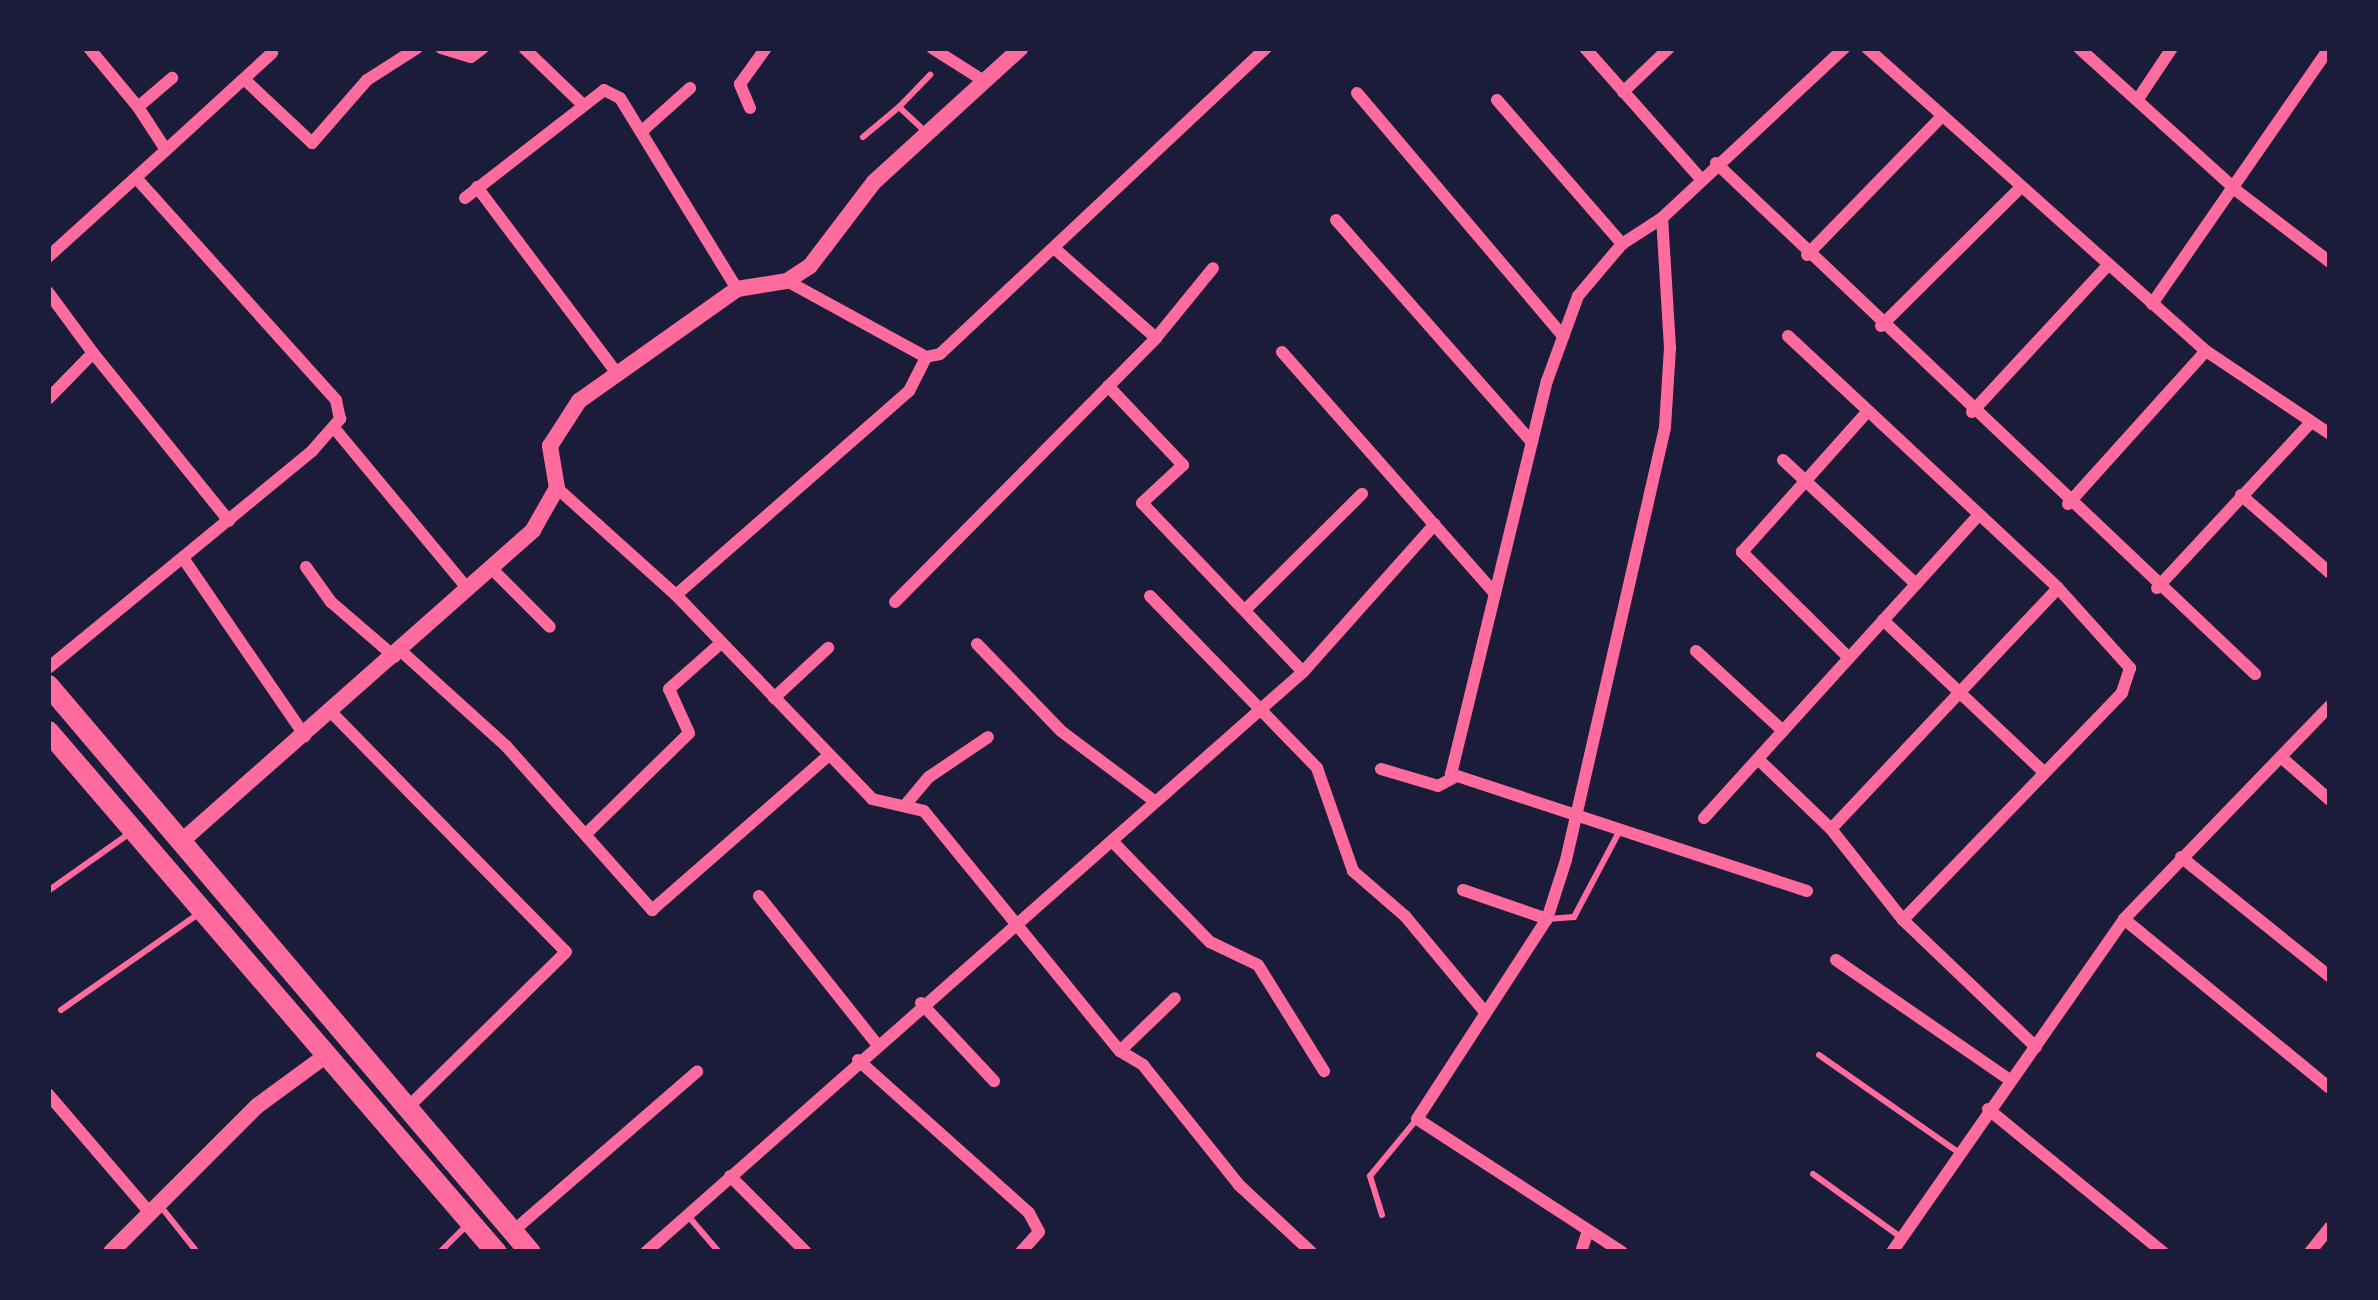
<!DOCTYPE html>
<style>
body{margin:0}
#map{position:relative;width:2378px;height:1300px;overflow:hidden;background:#1b1b3a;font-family:"Nunito Sans",sans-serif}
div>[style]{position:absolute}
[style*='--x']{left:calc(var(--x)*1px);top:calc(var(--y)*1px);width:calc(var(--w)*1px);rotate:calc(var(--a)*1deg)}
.service>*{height:6px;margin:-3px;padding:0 3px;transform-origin:3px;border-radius:3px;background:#ff6b9d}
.minor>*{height:12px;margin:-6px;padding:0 6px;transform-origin:6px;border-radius:6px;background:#ff6b9d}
.tertiary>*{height:16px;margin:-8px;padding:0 8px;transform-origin:8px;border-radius:8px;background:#ff6b9d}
.primary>*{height:21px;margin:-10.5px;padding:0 10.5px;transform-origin:10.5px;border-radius:10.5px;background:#ff6b9d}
span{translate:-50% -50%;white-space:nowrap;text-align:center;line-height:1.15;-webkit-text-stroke:9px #1b1b3a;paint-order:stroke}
.frame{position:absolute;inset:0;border:51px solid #1b1b3a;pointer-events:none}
</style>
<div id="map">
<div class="service">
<i style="--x:899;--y:107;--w:45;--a:-45.9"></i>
<i style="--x:863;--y:137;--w:47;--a:-39.8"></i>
<i style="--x:899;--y:107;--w:37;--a:43"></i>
<i style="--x:48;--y:891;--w:100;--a:-35.3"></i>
<i style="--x:1547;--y:919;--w:27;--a:-4"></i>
<i style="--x:1574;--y:917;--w:98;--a:-62.1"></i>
<i style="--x:61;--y:1010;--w:171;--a:-35"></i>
<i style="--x:1819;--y:1055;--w:169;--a:34.9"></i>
<i style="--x:1813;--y:1174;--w:110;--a:35.7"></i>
<i style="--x:162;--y:1208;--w:56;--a:51.5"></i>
<i style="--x:1382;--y:1215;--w:41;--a:-107.1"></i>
<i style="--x:1370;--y:1176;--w:74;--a:-50.5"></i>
<i style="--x:689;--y:1217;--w:46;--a:49.4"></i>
<i style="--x:440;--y:1252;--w:38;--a:-45"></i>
</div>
<div class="minor">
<i style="--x:89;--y:48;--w:77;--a:50.3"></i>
<i style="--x:441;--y:48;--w:31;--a:17"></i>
<i style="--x:471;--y:57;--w:15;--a:-37"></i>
<i style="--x:524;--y:48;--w:79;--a:44"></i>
<i style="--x:932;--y:48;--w:62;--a:32.4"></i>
<i style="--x:1585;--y:48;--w:175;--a:48.5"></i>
<i style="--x:1867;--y:48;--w:455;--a:41.8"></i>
<i style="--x:2206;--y:351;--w:149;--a:33.8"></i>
<i style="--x:2079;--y:48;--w:213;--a:42.1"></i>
<i style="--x:2237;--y:191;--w:117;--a:37.4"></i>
<i style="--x:245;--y:80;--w:92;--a:43.2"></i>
<i style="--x:312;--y:143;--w:84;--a:-48.9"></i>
<i style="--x:367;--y:80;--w:59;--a:-32.6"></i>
<i style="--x:1623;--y:92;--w:64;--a:-43.7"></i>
<i style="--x:1357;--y:93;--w:319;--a:49.7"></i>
<i style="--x:2140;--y:96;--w:58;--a:-56.3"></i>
<i style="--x:1497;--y:100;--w:191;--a:49"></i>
<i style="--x:750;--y:108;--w:26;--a:-113"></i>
<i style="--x:740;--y:84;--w:44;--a:-54.2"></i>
<i style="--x:641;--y:132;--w:66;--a:-41.9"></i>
<i style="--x:166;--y:150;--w:144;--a:-42.5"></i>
<i style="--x:1716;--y:163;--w:743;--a:43.47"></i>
<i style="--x:477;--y:187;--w:231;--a:53.1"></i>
<i style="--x:465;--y:198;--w:176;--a:-37.8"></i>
<i style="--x:604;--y:90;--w:18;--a:27"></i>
<i style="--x:620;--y:98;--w:224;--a:58.5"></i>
<i style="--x:1336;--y:220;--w:296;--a:48.6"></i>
<i style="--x:1054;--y:248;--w:136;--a:41.4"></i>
<i style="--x:1156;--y:338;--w:90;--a:-50.8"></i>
<i style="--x:1807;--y:255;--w:191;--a:-45.8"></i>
<i style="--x:48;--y:257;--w:159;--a:-42.2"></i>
<i style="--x:166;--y:150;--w:51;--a:-123.1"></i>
<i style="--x:138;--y:107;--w:45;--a:-40.5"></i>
<i style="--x:787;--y:281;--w:158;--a:28.7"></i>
<i style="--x:926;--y:357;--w:14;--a:-12"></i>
<i style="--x:940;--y:354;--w:447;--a:-43.2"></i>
<i style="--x:48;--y:292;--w:76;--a:53.6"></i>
<i style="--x:93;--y:353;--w:64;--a:134.4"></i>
<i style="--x:2152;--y:304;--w:311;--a:-55.3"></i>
<i style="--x:1881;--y:326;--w:196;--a:-44.8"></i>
<i style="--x:1788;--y:336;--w:369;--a:43"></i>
<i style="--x:2058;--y:588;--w:108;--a:48"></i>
<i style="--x:2130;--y:668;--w:26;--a:108"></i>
<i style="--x:2122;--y:693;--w:315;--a:134"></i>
<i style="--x:1282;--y:352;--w:322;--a:48.6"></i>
<i style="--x:93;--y:353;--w:216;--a:51"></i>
<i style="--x:1108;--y:386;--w:109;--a:46.5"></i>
<i style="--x:1183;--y:465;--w:56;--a:137.2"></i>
<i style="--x:1142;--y:503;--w:233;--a:46.4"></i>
<i style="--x:1972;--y:412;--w:200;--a:-47.2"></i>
<i style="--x:335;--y:429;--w:208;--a:50.3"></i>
<i style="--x:1783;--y:460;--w:182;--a:43"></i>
<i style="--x:557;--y:488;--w:160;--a:42"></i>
<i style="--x:676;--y:595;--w:283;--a:46.1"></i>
<i style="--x:872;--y:799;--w:53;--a:13"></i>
<i style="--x:924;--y:811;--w:310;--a:50.8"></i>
<i style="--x:1120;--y:1051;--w:27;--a:31"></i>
<i style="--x:1143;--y:1065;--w:154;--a:51.3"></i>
<i style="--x:1239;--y:1185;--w:98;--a:42.9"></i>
<i style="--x:2241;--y:495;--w:118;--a:41.2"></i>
<i style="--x:2068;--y:504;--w:206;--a:-48"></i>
<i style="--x:183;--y:558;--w:216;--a:55.6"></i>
<i style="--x:306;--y:567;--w:43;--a:54.5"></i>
<i style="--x:331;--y:602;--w:84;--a:40.7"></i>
<i style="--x:491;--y:568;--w:83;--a:45"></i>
<i style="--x:2157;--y:588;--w:226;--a:-47.1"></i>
<i style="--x:676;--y:595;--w:310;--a:-41.2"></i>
<i style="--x:909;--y:391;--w:38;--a:-63"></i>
<i style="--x:1150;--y:596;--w:240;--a:45.8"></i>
<i style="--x:1317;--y:768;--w:109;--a:70.7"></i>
<i style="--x:1353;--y:871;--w:69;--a:40.9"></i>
<i style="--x:1405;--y:916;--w:125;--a:50.2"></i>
<i style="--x:895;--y:602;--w:371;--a:-45.3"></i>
<i style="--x:1245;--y:610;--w:165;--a:-44.8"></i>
<i style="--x:1883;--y:620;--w:221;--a:43.4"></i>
<i style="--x:977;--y:644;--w:121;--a:46"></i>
<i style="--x:1061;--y:731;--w:115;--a:36.9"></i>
<i style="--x:401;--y:651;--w:142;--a:42.1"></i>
<i style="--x:506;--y:746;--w:220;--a:48.3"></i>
<i style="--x:652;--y:910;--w:235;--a:-41.2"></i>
<i style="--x:1696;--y:651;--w:118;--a:42.6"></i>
<i style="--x:1849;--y:658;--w:151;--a:-135.3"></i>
<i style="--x:1742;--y:552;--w:189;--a:-48.2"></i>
<i style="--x:48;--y:668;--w:342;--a:-39.4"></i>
<i style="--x:312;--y:451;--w:43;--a:-48.8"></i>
<i style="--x:340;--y:419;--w:19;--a:-102"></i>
<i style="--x:336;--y:400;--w:299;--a:-132"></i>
<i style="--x:774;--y:698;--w:74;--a:-42.8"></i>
<i style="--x:332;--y:713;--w:334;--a:45.6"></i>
<i style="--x:566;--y:952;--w:221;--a:135.5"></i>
<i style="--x:2282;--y:758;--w:64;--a:41.2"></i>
<i style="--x:1758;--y:759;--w:101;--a:43.8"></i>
<i style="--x:1831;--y:829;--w:116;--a:51.6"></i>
<i style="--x:1903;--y:920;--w:184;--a:43.7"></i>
<i style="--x:1381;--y:769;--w:59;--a:16.6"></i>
<i style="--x:1438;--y:786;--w:17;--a:-28"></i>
<i style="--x:907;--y:803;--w:34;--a:-50"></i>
<i style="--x:929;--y:777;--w:71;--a:-34.1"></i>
<i style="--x:1704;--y:818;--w:409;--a:-47.8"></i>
<i style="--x:1831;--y:829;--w:331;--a:-46.7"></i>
<i style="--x:586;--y:834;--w:144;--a:-44.4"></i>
<i style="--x:689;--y:733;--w:48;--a:-114.4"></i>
<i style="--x:669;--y:689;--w:69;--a:-41.5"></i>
<i style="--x:1112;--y:841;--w:141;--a:45.9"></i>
<i style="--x:1210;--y:942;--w:53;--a:25.6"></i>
<i style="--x:1258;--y:965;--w:125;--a:58.1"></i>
<i style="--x:2181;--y:857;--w:191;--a:38.8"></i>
<i style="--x:1463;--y:890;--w:89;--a:19"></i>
<i style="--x:1807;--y:891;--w:375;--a:-161.8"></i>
<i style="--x:1451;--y:774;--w:405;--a:-76.3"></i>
<i style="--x:1547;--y:381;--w:90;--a:-70"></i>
<i style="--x:1578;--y:296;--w:68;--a:-49.8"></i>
<i style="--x:1622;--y:244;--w:48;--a:-33"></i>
<i style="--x:1662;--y:218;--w:249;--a:-43"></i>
<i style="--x:759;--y:896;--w:188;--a:51.5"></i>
<i style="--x:2124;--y:919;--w:266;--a:39.4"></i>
<i style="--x:1836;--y:960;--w:211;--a:34.6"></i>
<i style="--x:921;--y:1003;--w:107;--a:46.9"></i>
<i style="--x:1120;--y:1051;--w:76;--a:-43.9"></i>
<i style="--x:858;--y:1060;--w:229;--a:41.8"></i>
<i style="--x:1029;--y:1213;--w:21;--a:62"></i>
<i style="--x:1039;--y:1232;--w:27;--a:132"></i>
<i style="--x:48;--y:1094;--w:158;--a:49.4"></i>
<i style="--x:1988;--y:1109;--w:226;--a:39.3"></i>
<i style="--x:730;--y:1176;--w:107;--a:45"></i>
<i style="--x:512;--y:1232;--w:245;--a:-40.9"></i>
<i style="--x:646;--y:1252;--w:876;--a:-41.44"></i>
<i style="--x:1303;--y:672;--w:198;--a:-48.3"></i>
<i style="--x:1581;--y:1252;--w:22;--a:-72"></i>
<i style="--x:1622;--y:1252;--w:244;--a:-147"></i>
<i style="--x:1417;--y:1119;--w:239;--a:-57"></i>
<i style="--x:1547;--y:919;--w:62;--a:-72.1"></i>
<i style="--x:1566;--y:860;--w:444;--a:-77.1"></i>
<i style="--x:1665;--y:427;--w:79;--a:-86.4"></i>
<i style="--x:1670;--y:348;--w:130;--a:-93.5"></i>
<i style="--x:1892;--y:1252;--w:406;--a:-55.1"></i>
<i style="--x:2124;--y:919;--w:296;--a:-46"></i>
<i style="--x:2310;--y:1252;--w:32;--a:-51"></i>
</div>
<div class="tertiary">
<i style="--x:183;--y:840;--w:468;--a:-41.5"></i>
<i style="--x:533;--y:530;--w:48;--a:-60.3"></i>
<i style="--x:557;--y:488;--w:43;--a:-99.5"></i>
<i style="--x:550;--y:446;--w:54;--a:-57.2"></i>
<i style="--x:579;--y:401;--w:194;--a:-35.3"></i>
<i style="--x:737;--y:289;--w:51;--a:-9.1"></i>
<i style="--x:787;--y:281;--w:27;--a:-33"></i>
<i style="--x:810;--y:266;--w:106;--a:-52.7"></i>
<i style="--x:874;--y:182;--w:199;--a:-42.4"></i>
<i style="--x:111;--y:1252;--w:206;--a:-45"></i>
<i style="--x:257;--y:1106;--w:88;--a:-36.2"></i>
</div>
<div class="primary">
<i style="--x:48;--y:685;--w:744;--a:49.63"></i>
<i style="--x:48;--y:731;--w:687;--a:49.31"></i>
</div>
<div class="frame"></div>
</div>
